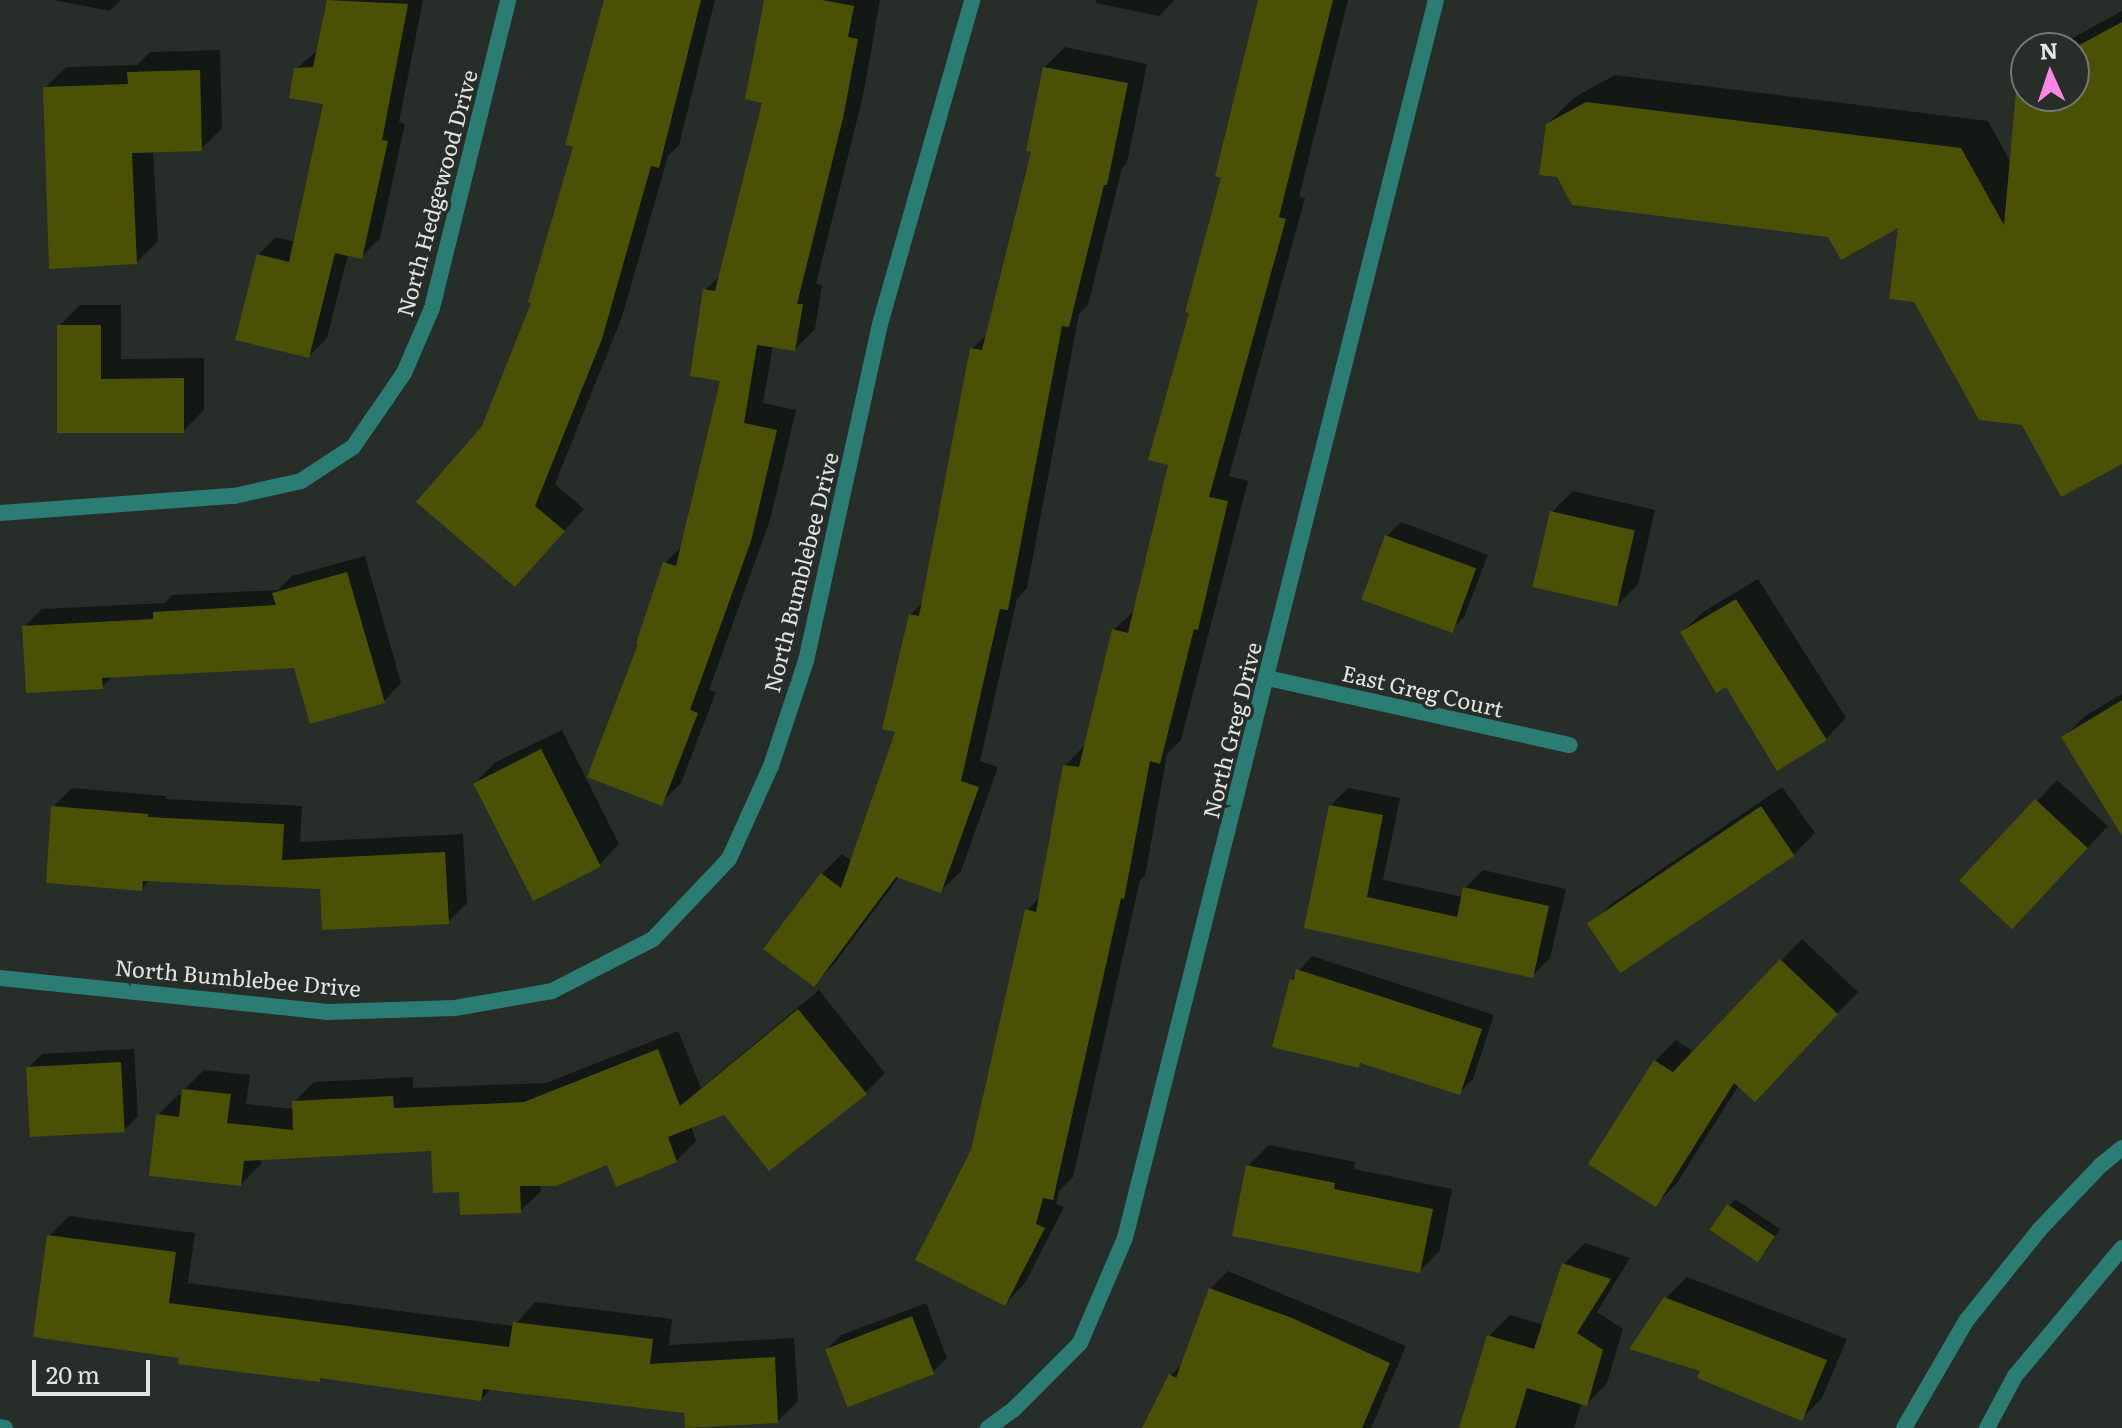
<!DOCTYPE html>
<style>
body{margin:0}
#map{position:relative;width:2122px;height:1428px;overflow:hidden;background:#272d28;font-family:Literata,serif}
div>[style]{position:absolute}
[style*='--x']{left:calc(var(--x)*1px);top:calc(var(--y)*1px);width:calc(var(--w)*1px);rotate:calc(var(--a)*1deg)}
.shadow>*{inset:0;background:#0007}
.building>*{inset:0;background:#4a5105;transform-origin:0 0}
.minor>*{height:16px;margin:-8px;padding:0 8px;transform-origin:8px;border-radius:8px;background:#2b7c73}
.tertiary>*{height:16px;margin:-8px;padding:0 8px;transform-origin:8px;border-radius:8px;background:#2b7c73}
span{translate:-50% -50%;white-space:nowrap;text-align:center;line-height:1.15;-webkit-text-stroke:7px #272d28;paint-order:stroke}
.street-label{font-size:22px;color:#e1e5e2}
.north{position:absolute;left:2010px;top:32px;width:80px;height:80px;box-sizing:border-box;background:#272d28;border:2px solid #717772;border-radius:50%;rotate:357deg;font-size:22px;font-weight:700;line-height:32px;text-align:center;color:#e1e5e2}
.north::after{content:'';display:block;margin:auto;width:28px;height:36px;background:#fd86e2;clip-path:polygon(50% 0,100% 100%,50% 72%,0 100%)}
.scale{position:absolute;left:32px;top:1360px;width:118px;height:36px;box-sizing:border-box;border:4px solid #e1e5e2;border-top:0;padding-left:10px;font-size:24px;line-height:28px;white-space:nowrap;color:#e1e5e2;-webkit-text-stroke:6px #272d28;paint-order:stroke}
</style>
<div id="map">
<div class="shadow">
<i style="clip-path:polygon(53px 0,121px 0,110px 11px)"></i>
<i style="clip-path:polygon(329px 0,423px 0,399px 122px,405px 124px,380px 238px,361px 257px,348px 254px,327px 338px,309px 356px,258px 255px,276px 237px,295px 242px,325px 103px,296px 69px,318px 50px)"></i>
<i style="clip-path:polygon(606px 0,715px 0,679px 145px,668px 156px,622px 317px,555px 484px,584px 509px,515px 585px,484px 427px,534px 302px,576px 145px)"></i>
<i style="clip-path:polygon(766px 0,880px 0,863px 96px,816px 284px,822px 285px,815px 329px,795px 349px,773px 345px,763px 403px,796px 410px,770px 520px,709px 690px,716px 692px,681px 783px,661px 803px,641px 643px,665px 563px,684px 544px,722px 379px,705px 290px,722px 274px,764px 101px)"></i>
<i style="clip-path:polygon(1096px 0,1174px 0,1159px 16px,1096px 3px)"></i>
<i style="clip-path:polygon(1260px 0,1348px 0,1299px 197px,1305px 198px,1229px 476px,1248px 481px,1181px 740px,1167px 754px,1145px 876px,1140px 880px,1073px 1177px,1059px 1191px,1056px 1204px,1064px 1207px,1025px 1283px,1005px 1304px,973px 1150px,1027px 910px,1041px 896px,1065px 766px,1086px 744px,1114px 630px,1136px 609px,1170px 464px,1192px 312px)"></i>
<i style="clip-path:polygon(2122px 11px,2122px 462px,2023px 423px,1900px 224px,1830px 235px,1547px 124px,1575px 97px,1615px 75px,1988px 121px,2011px 163px,2019px 80px,2026px 73px,2026px 96px,2074px 96px,2074px 48px,2054px 48px)"></i>
<i style="clip-path:polygon(1065px 47px,1147px 64px,1127px 163px,1122px 168px,1088px 305px,1079px 314px,1027px 588px,1017px 599px,980px 761px,998px 767px,961px 871px,941px 891px,900px 876px,834px 964px,814px 984px,822px 874px,842px 854px,852px 861px,898px 730px,910px 615px,923px 602px,972px 349px,989px 332px,1033px 150px,1044px 68px)"></i>
<i style="clip-path:polygon(220px 50px,222px 128px,201px 149px,153px 150px,158px 241px,137px 262px,45px 88px,66px 67px,137px 65px,150px 52px)"></i>
<i style="clip-path:polygon(80px 305px,121px 305px,121px 359px,204px 358px,204px 410px,183px 431px,59px 431px,59px 326px)"></i>
<i style="clip-path:polygon(1573px 491px,1655px 510px,1638px 584px,1617px 605px,1552px 512px)"></i>
<i style="clip-path:polygon(1401px 522px,1488px 555px,1464px 617px,1450px 631px,1363px 598px,1387px 536px)"></i>
<i style="clip-path:polygon(365px 556px,401px 683px,384px 701px,295px 666px,113px 676px,102px 687px,24px 627px,42px 609px,165px 603px,172px 595px,278px 590px,292px 576px)"></i>
<i style="clip-path:polygon(1758px 579px,1846px 718px,1826px 739px,1727px 684px,1682px 632px,1703px 612px)"></i>
<i style="clip-path:polygon(2122px 694px,2122px 832px,2064px 737px,2085px 716px)"></i>
<i style="clip-path:polygon(562px 730px,619px 844px,599px 865px,475px 783px,496px 762px)"></i>
<i style="clip-path:polygon(2057px 780px,2108px 826px,2033px 906px,1963px 881px)"></i>
<i style="clip-path:polygon(1782px 787px,1815px 833px,1794px 854px,1622px 972px,1590px 925px,1611px 904px)"></i>
<i style="clip-path:polygon(72px 788px,166px 796px,166px 799px,302px 806px,300px 842px,463px 834px,467px 903px,448px 922px,322px 887px,151px 879px,142px 889px,53px 807px)"></i>
<i style="clip-path:polygon(1348px 788px,1400px 798px,1383px 880px,1463px 897px,1465px 888px,1483px 870px,1566px 889px,1550px 958px,1532px 976px,1306px 927px,1330px 806px)"></i>
<i style="clip-path:polygon(1802px 939px,1858px 992px,1775px 1078px,1739px 1085px,1677px 1183px,1656px 1204px,1655px 1061px,1676px 1040px,1694px 1052px)"></i>
<i style="clip-path:polygon(1312px 956px,1494px 1015px,1473px 1079px,1459px 1093px,1363px 1061px,1358px 1066px,1291px 980px)"></i>
<i style="clip-path:polygon(819px 990px,885px 1073px,865px 1093px,725px 1113px,691px 1126px,696px 1141px,676px 1161px,608px 1162px,540px 1184px,541px 1191px,520px 1211px,461px 1190px,433px 1149px,261px 1158px,261px 1164px,241px 1184px,158px 1115px,178px 1095px,184px 1095px,184px 1090px,204px 1070px,250px 1075px,246px 1104px,294px 1109px,294px 1102px,314px 1082px,413px 1077px,413px 1088px,546px 1083px,678px 1031px,701px 1088px)"></i>
<i style="clip-path:polygon(134px 1049px,138px 1116px,124px 1130px,28px 1068px,42px 1054px)"></i>
<i style="clip-path:polygon(1269px 1145px,1355px 1162px,1354px 1169px,1452px 1189px,1440px 1250px,1420px 1271px,1248px 1166px)"></i>
<i style="clip-path:polygon(1735px 1199px,1780px 1229px,1765px 1253px,1729px 1206px)"></i>
<i style="clip-path:polygon(69px 1216px,195px 1233px,188px 1283px,514px 1326px,535px 1302px,672px 1319px,669px 1345px,794px 1338px,798px 1401px,778px 1421px,492px 1388px,481px 1399px,323px 1376px,319px 1380px,181px 1356px,49px 1236px)"></i>
<i style="clip-path:polygon(1585px 1243px,1630px 1258px,1597px 1312px,1623px 1329px,1607px 1383px,1587px 1404px,1582px 1402px,1574px 1428px,1462px 1428px,1489px 1336px,1510px 1315px,1544px 1325px,1564px 1264px)"></i>
<i style="clip-path:polygon(1228px 1271px,1406px 1346px,1371px 1428px,1145px 1428px,1171px 1375px,1184px 1362px,1210px 1289px)"></i>
<i style="clip-path:polygon(1687px 1277px,1847px 1339px,1822px 1398px,1801px 1419px,1702px 1370px,1666px 1298px)"></i>
<i style="clip-path:polygon(926px 1303px,947px 1358px,933px 1372px,827px 1349px,841px 1335px)"></i>
</div>
<div class="building">
<i style="clip-path:polygon(327px 0,408px 4px,382px 140px,388px 141px,362px 259px,335px 253px,309px 358px,235px 340px,257px 254px,289px 262px,323px 104px,289px 98px,294px 68px,313px 67px)"></i>
<i style="clip-path:polygon(604px 0,701px 0,659px 168px,651px 166px,602px 339px,535px 506px,565px 531px,515px 587px,416px 502px,482px 426px,531px 303px,528px 302px,573px 147px,565px 145px)"></i>
<i style="clip-path:polygon(764px 0,822px 0,854px 6px,848px 37px,858px 39px,843px 118px,797px 304px,803px 304px,795px 351px,757px 345px,744px 423px,777px 430px,751px 541px,690px 710px,698px 713px,662px 806px,587px 777px,638px 644px,636px 643px,663px 562px,676px 566px,720px 381px,690px 376px,703px 289px,715px 291px,762px 103px,745px 99px)"></i>
<i style="clip-path:polygon(1258px 0,1333px 0,1279px 217px,1286px 219px,1209px 497px,1228px 501px,1198px 630px,1194px 629px,1160px 764px,1150px 761px,1124px 899px,1121px 898px,1053px 1200px,1043px 1198px,1036px 1224px,1045px 1228px,1005px 1306px,915px 1260px,971px 1150px,1025px 909px,1036px 912px,1063px 765px,1079px 767px,1112px 629px,1128px 633px,1168px 465px,1148px 460px,1189px 313px,1185px 312px,1221px 178px,1215px 176px)"></i>
<i style="clip-path:polygon(2122px 22px,2122px 464px,2061px 497px,2022px 425px,1979px 420px,1914px 302px,1889px 299px,1898px 228px,1841px 260px,1828px 237px,1572px 205px,1557px 177px,1539px 175px,1546px 124px,1586px 102px,1961px 148px,2004px 225px,2017px 79px,2026px 74px,2026px 96px,2074px 96px,2074px 48px)"></i>
<i style="clip-path:polygon(1043px 67px,1128px 83px,1107px 185px,1104px 185px,1069px 327px,1062px 326px,1008px 610px,1000px 609px,961px 781px,979px 787px,941px 893px,896px 877px,814px 987px,763px 949px,821px 873px,841px 888px,895px 732px,882px 729px,909px 614px,919px 616px,970px 348px,982px 350px,1031px 152px,1026px 151px)"></i>
<i style="clip-path:polygon(200px 70px,202px 151px,132px 153px,137px 264px,49px 269px,43px 87px,128px 84px,127px 72px)"></i>
<i style="clip-path:polygon(57px 325px,101px 325px,101px 379px,184px 378px,184px 433px,57px 433px)"></i>
<i style="left:1550px;top:511px;width:87px;height:78px;rotate:13deg"></i>
<i style="left:1385px;top:535px;width:97px;height:69px;rotate:20deg"></i>
<i style="clip-path:polygon(347px 572px,385px 703px,310px 724px,294px 668px,102px 678px,103px 689px,26px 693px,22px 626px,153px 619px,153px 612px,276px 605px,272px 593px)"></i>
<i style="clip-path:polygon(1736px 599px,1827px 740px,1777px 771px,1726px 687px,1716px 693px,1680px 632px)"></i>
<i style="clip-path:polygon(2122px 700px,2122px 836px,2061px 737px)"></i>
<i style="left:541px;top:749px;width:132px;height:76px;rotate:63deg"></i>
<i style="left:2035px;top:799px;width:72px;height:111px;rotate:43deg"></i>
<i style="clip-path:polygon(1329px 805px,1383px 815px,1367px 897px,1457px 917px,1463px 887px,1549px 906px,1533px 978px,1304px 928px)"></i>
<i style="clip-path:polygon(51px 806px,148px 814px,148px 817px,284px 824px,282px 860px,445px 852px,449px 924px,322px 930px,320px 889px,143px 881px,142px 891px,46px 883px)"></i>
<i style="left:1761px;top:806px;width:60px;height:210px;rotate:56deg"></i>
<i style="clip-path:polygon(1780px 959px,1838px 1014px,1755px 1102px,1734px 1083px,1656px 1207px,1588px 1164px,1654px 1060px,1673px 1072px)"></i>
<i style="clip-path:polygon(1296px 969px,1482px 1029px,1460px 1095px,1360px 1063px,1359px 1068px,1272px 1047px,1290px 979px,1294px 980px)"></i>
<i style="clip-path:polygon(798px 1009px,867px 1094px,769px 1171px,724px 1115px,668px 1137px,677px 1162px,616px 1187px,607px 1165px,556px 1186px,520px 1186px,521px 1213px,460px 1215px,459px 1192px,433px 1193px,431px 1151px,244px 1161px,241px 1186px,149px 1176px,156px 1114px,179px 1117px,182px 1089px,231px 1094px,227px 1123px,293px 1130px,292px 1101px,393px 1096px,394px 1108px,524px 1102px,658px 1049px,680px 1106px)"></i>
<i style="left:121px;top:1062px;width:70px;height:95px;rotate:87deg"></i>
<i style="clip-path:polygon(1246px 1165px,1335px 1183px,1334px 1189px,1433px 1209px,1420px 1273px,1232px 1236px)"></i>
<i style="left:1727px;top:1204px;width:58px;height:31px;rotate:34deg"></i>
<i style="clip-path:polygon(47px 1235px,176px 1252px,169px 1303px,509px 1347px,513px 1322px,653px 1339px,650px 1364px,775px 1357px,778px 1423px,685px 1428px,684px 1413px,483px 1389px,481px 1401px,320px 1378px,320px 1382px,178px 1364px,179px 1358px,33px 1337px)"></i>
<i style="clip-path:polygon(1562px 1263px,1611px 1279px,1577px 1333px,1603px 1350px,1587px 1406px,1527px 1388px,1515px 1428px,1459px 1428px,1487px 1335px,1534px 1349px)"></i>
<i style="clip-path:polygon(1209px 1288px,1292px 1318px,1390px 1363px,1362px 1428px,1142px 1428px,1169px 1374px,1176px 1378px)"></i>
<i style="clip-path:polygon(1664px 1297px,1827px 1360px,1802px 1421px,1697px 1378px,1700px 1371px,1629px 1349px)"></i>
<i style="left:912px;top:1316px;width:62px;height:93px;rotate:69deg"></i>
</div>
<div class="minor">
<i style="--x:0;--y:513;--w:235;--a:-4.2"></i>
<i style="--x:234;--y:496;--w:69;--a:-12.6"></i>
<i style="--x:301;--y:481;--w:62;--a:-33.2"></i>
<i style="--x:353;--y:447;--w:90;--a:-55.4"></i>
<i style="--x:404;--y:373;--w:71;--a:-66.7"></i>
<i style="--x:432;--y:308;--w:317;--a:-76.1"></i>
<i style="--x:1267;--y:678;--w:310;--a:12.5"></i>
<i style="--x:0;--y:978;--w:330;--a:5.9"></i>
<i style="--x:328;--y:1012;--w:127;--a:-1.8"></i>
<i style="--x:455;--y:1008;--w:98;--a:-9.9"></i>
<i style="--x:552;--y:991;--w:114;--a:-27.2"></i>
<i style="--x:653;--y:939;--w:110;--a:-46.5"></i>
<i style="--x:729;--y:859;--w:102;--a:-65.7"></i>
<i style="--x:771;--y:766;--w:111;--a:-71.6"></i>
<i style="--x:806;--y:661;--w:345;--a:-77.6"></i>
<i style="--x:880;--y:324;--w:337;--a:-74.1"></i>
<i style="--x:0;--y:1427;--w:5;--a:11"></i>
<i style="--x:988;--y:1428;--w:31;--a:-36"></i>
<i style="--x:1013;--y:1410;--w:95;--a:-45"></i>
<i style="--x:1080;--y:1343;--w:114;--a:-66.8"></i>
<i style="--x:1125;--y:1238;--w:1276;--a:-75.9"></i>
</div>
<div class="tertiary">
<i style="--x:1904;--y:1428;--w:124;--a:-59.9"></i>
<i style="--x:1966;--y:1321;--w:118;--a:-51.2"></i>
<i style="--x:2040;--y:1229;--w:88;--a:-46.4"></i>
<i style="--x:2101;--y:1165;--w:27;--a:-39"></i>
<i style="--x:1987;--y:1428;--w:59;--a:-61.7"></i>
<i style="--x:2015;--y:1376;--w:167;--a:-50.1"></i>
</div>
<div class="street-label">
<span style="left:436px;top:193px;rotate:-75deg">North Hedgewood Drive</span>
<span style="left:800px;top:572px;rotate:-76deg">North Bumblebee Drive</span>
<span style="left:1423px;top:690px;rotate:13deg">East Greg Court</span>
<span style="left:1231px;top:730px;rotate:-76deg">North Greg Drive</span>
<span style="left:238px;top:977px;rotate:5deg">North Bumblebee Drive</span>
</div>
<div class="north">N</div>
<div class="scale">20 m</div>
</div>
